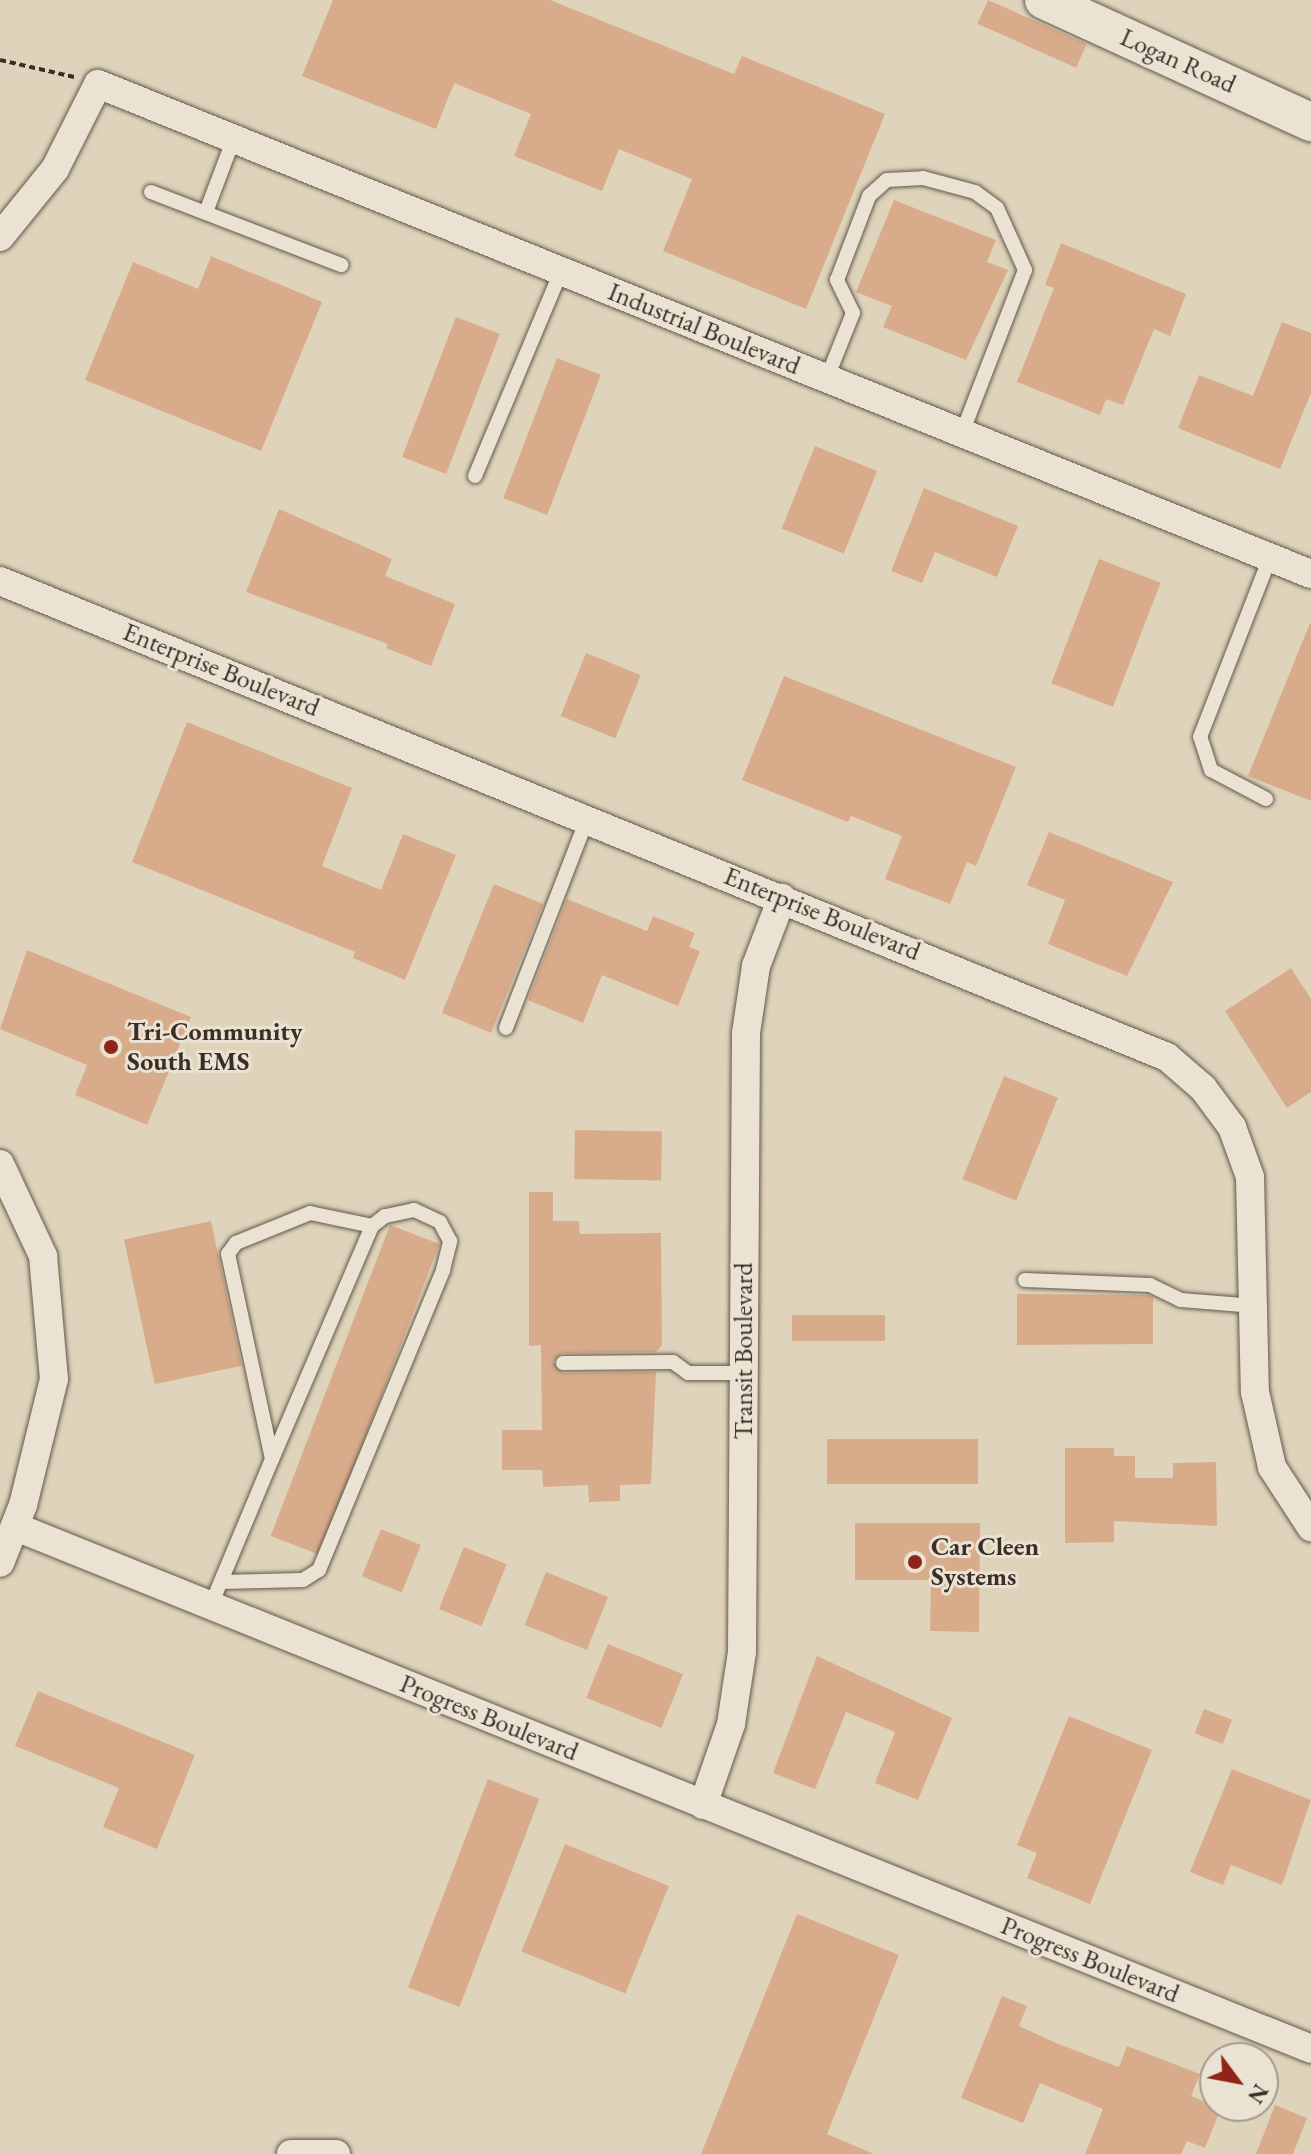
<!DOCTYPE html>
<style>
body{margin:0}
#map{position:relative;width:1311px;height:2154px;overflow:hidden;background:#dfd4bb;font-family:"EB Garamond",serif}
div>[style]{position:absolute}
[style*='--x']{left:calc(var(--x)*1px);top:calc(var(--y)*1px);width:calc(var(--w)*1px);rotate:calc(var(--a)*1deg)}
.building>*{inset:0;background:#d8ac8b;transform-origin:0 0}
.path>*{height:4px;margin-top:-2px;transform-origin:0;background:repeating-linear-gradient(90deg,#3b2e25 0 6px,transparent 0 10px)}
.roads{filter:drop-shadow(0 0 2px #64584a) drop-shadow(0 0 2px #64584a)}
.lane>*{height:14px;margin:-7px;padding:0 7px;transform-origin:7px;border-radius:7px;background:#eae3d3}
.street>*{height:28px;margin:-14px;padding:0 14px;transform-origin:14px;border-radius:14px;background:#eae3d3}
.secondary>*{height:38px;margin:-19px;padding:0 19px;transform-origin:19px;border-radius:19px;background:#eae3d3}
.dots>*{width:22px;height:22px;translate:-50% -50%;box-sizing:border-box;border:4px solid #eae3d3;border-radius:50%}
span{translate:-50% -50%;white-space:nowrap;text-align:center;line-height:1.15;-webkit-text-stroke:6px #eae3d3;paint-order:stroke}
.street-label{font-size:26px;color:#3b2e25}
.poi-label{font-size:26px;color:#3b2e25;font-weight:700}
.left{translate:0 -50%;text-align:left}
.north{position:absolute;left:1199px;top:2042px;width:80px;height:80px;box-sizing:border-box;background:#eae3d3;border:2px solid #a49b8d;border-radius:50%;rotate:122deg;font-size:22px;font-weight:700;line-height:32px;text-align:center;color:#3b2e25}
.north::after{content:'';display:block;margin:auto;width:28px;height:36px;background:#8f2418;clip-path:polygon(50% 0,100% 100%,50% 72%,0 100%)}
</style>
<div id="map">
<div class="building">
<i style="clip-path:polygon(333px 0,550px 0,734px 74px,742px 56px,885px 114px,806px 309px,663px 251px,692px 179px,619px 149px,602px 191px,514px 156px,531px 114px,454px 83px,436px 129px,302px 76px)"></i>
<i style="left:988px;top:0;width:108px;height:26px;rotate:24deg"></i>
<i style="clip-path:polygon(894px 200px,996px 240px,987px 262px,1008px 270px,966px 360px,883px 327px,892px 306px,856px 292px)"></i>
<i style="clip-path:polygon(1061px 243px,1186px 294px,1170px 336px,1154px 329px,1123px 405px,1106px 399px,1100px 415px,1017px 382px,1054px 288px,1045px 285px)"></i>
<i style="clip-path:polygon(211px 256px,322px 302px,261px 451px,85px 380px,133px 262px,198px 289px)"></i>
<i style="left:456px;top:317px;width:47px;height:150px;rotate:21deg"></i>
<i style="clip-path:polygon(1282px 322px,1311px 333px,1311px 393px,1280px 469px,1178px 428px,1199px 375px,1253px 396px)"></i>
<i style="left:557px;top:358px;width:47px;height:150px;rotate:21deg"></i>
<i style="left:815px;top:446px;width:67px;height:89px;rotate:22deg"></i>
<i style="clip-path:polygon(924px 488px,1018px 526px,997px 577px,935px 552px,922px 583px,891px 571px)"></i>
<i style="clip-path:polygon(279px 509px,392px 559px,385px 576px,455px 604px,431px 666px,386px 648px,388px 644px,246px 592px)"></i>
<i style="left:1099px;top:559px;width:66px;height:133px;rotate:21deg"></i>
<i style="clip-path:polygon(1310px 623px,1311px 624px,1311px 801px,1248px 776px)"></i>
<i style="left:586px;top:653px;width:59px;height:68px;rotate:22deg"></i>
<i style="clip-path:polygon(784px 676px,1016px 767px,976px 866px,967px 862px,950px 904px,885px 879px,902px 836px,851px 816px,848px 822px,742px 780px)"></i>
<i style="clip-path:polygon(187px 722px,352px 788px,322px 866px,381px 890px,403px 834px,456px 855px,405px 980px,353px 958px,355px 952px,132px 862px)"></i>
<i style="clip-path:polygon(1049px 832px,1173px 882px,1127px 976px,1048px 944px,1065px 900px,1027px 885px)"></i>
<i style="left:494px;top:884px;width:53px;height:139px;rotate:22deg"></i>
<i style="clip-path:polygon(567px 899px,647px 931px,653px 916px,695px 933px,689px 947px,700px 951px,678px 1006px,602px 975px,583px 1023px,528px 1000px)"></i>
<i style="clip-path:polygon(27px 950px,191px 1017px,147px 1125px,75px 1095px,87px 1065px,0 1029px)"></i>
<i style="clip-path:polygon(1291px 968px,1311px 999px,1311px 1092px,1287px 1108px,1225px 1011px)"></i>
<i style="left:1004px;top:1076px;width:58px;height:111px;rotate:22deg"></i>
<i style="left:575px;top:1130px;width:87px;height:49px;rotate:1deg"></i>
<i style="clip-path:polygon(529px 1192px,553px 1192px,553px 1221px,579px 1221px,580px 1234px,661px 1233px,662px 1345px,656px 1352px,562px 1353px,553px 1362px,563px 1373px,656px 1372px,651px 1484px,620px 1485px,620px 1501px,589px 1502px,588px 1485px,543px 1487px,542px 1470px,502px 1470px,502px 1430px,542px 1430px,541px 1345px,529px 1346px)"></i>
<i style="left:211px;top:1221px;width:148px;height:89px;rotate:78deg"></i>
<i style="left:390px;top:1225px;width:53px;height:333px;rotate:21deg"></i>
<i style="clip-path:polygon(1017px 1294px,1148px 1295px,1153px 1297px,1153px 1344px,1017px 1345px)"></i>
<i style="left:792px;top:1315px;width:93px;height:26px"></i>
<i style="left:827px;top:1439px;width:151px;height:45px"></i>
<i style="clip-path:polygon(1065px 1448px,1114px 1448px,1114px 1456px,1135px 1456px,1135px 1478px,1173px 1478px,1173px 1463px,1216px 1462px,1217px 1526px,1114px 1521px,1114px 1542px,1065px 1543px)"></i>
<i style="clip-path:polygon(855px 1523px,980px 1523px,979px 1632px,930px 1631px,931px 1580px,855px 1580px)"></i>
<i style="left:381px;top:1529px;width:43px;height:51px;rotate:22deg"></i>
<i style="left:464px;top:1547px;width:46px;height:67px;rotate:22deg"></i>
<i style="left:546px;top:1572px;width:67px;height:57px;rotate:22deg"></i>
<i style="left:608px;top:1644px;width:81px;height:58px;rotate:22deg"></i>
<i style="clip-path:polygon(817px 1656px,952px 1718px,918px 1800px,875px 1783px,895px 1732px,846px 1712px,815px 1789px,773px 1773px)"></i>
<i style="clip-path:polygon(38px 1691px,195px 1755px,157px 1849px,103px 1827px,119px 1788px,15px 1746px)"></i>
<i style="left:1204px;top:1709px;width:30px;height:26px;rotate:21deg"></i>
<i style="clip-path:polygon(1069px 1716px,1152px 1750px,1090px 1904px,1027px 1878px,1037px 1853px,1017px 1845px)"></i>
<i style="clip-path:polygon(1232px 1769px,1311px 1800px,1282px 1885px,1231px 1865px,1223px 1885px,1190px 1872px)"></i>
<i style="left:488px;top:1779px;width:55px;height:223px;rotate:21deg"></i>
<i style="left:565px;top:1844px;width:112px;height:116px;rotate:22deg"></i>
<i style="clip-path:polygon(797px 1914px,899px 1955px,827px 2134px,874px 2154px,701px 2154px)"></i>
<i style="clip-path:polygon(1002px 1996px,1027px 2006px,1019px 2026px,1056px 2043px,1119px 2067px,1127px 2046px,1200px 2074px,1191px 2096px,1221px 2108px,1205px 2148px,1187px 2141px,1181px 2154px,1085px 2154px,1103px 2109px,1040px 2083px,1023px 2123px,961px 2098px)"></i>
<i style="clip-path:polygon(1275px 2105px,1307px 2118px,1293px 2154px,1256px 2154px)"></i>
</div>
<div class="path">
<i style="--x:0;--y:60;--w:76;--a:12.9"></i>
</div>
<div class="roads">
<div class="lane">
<i style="--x:151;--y:192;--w:204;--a:21"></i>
<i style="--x:206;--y:212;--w:79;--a:-69.3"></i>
<i style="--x:827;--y:378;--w:70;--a:-68.2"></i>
<i style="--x:853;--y:313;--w:37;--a:-116"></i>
<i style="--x:837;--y:280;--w:90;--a:-69.1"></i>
<i style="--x:869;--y:196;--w:24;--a:-42"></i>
<i style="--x:887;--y:180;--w:36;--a:-3"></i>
<i style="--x:923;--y:178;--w:54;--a:15.1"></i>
<i style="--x:975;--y:192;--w:27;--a:36"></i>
<i style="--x:997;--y:208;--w:68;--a:65.7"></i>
<i style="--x:1025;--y:270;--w:175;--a:111.1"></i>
<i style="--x:475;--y:476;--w:222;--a:-67.2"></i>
<i style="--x:1266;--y:799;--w:62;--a:-152.2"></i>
<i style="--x:1211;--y:770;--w:35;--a:-108"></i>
<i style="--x:1200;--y:737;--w:193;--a:-68.7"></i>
<i style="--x:506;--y:1028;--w:224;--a:-68.8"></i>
<i style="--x:1025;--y:1280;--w:125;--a:2.3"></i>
<i style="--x:1150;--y:1285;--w:34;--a:26"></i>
<i style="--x:1181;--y:1300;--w:74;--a:4.6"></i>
<i style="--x:563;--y:1363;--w:110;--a:-0.5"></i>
<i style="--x:673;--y:1362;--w:19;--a:36"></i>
<i style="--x:688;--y:1373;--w:56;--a:0"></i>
<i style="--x:221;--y:1582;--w:82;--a:-1.4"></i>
<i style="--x:303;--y:1580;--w:19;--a:-32"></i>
<i style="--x:319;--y:1570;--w:325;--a:-67.5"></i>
<i style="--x:443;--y:1270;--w:30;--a:-76"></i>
<i style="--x:450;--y:1241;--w:21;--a:-118"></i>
<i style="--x:440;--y:1222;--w:29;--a:-155"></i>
<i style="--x:414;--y:1210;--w:30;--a:168"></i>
<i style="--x:385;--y:1216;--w:16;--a:142"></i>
<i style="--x:372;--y:1226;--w:254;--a:113.2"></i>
<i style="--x:211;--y:1605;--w:158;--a:-67.3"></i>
<i style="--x:272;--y:1459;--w:210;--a:-102.1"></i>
<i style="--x:228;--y:1254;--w:14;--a:-54"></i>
<i style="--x:236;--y:1243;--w:80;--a:-22.1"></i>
<i style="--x:310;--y:1213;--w:63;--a:11.8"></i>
</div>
<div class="street">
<i style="--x:0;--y:237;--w:87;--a:-51"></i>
<i style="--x:55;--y:169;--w:95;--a:-63.2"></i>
<i style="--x:98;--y:84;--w:1308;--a:22"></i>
<i style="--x:0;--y:581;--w:1260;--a:22.19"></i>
<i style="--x:1167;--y:1057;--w:48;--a:40.7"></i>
<i style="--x:1203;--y:1088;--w:49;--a:53.4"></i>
<i style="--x:1232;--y:1127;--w:53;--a:70.2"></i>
<i style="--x:1250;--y:1177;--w:215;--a:88.7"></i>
<i style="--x:1255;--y:1392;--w:77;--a:77.2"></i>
<i style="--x:1272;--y:1467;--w:72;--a:57"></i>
<i style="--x:0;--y:1164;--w:102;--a:64.9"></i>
<i style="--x:43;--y:1256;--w:123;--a:84.9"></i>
<i style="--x:54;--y:1379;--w:130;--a:103.8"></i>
<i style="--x:23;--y:1505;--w:62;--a:111.6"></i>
<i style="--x:16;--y:1527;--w:1396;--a:21.95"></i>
<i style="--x:703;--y:1805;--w:86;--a:-70.9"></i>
<i style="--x:731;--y:1724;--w:73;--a:-81.3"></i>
<i style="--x:742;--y:1652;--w:619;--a:-89.63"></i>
<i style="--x:746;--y:1033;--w:68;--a:-81.5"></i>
<i style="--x:756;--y:966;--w:73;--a:-69.1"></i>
<i style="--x:291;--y:2154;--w:45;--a:0"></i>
</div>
<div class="secondary">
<i style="--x:1044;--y:0;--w:294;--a:24.6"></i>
</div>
</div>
<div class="dots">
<i style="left:111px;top:1047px;background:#8f2418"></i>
<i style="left:915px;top:1562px;background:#8f2418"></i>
</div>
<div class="street-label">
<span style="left:1178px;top:61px;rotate:24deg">Logan Road</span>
<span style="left:704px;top:329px;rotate:22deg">Industrial Boulevard</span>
<span style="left:221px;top:670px;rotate:22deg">Enterprise Boulevard</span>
<span style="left:822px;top:914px;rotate:22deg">Enterprise Boulevard</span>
<span style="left:744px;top:1351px;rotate:-90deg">Transit Boulevard</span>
<span style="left:489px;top:1718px;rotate:22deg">Progress Boulevard</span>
<span style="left:1090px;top:1960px;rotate:22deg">Progress Boulevard</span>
</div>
<div class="poi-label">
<span class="left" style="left:127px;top:1047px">Tri-Community<br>South EMS</span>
<span class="left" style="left:931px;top:1562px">Car Cleen<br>Systems</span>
</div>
<div class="north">N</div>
</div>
